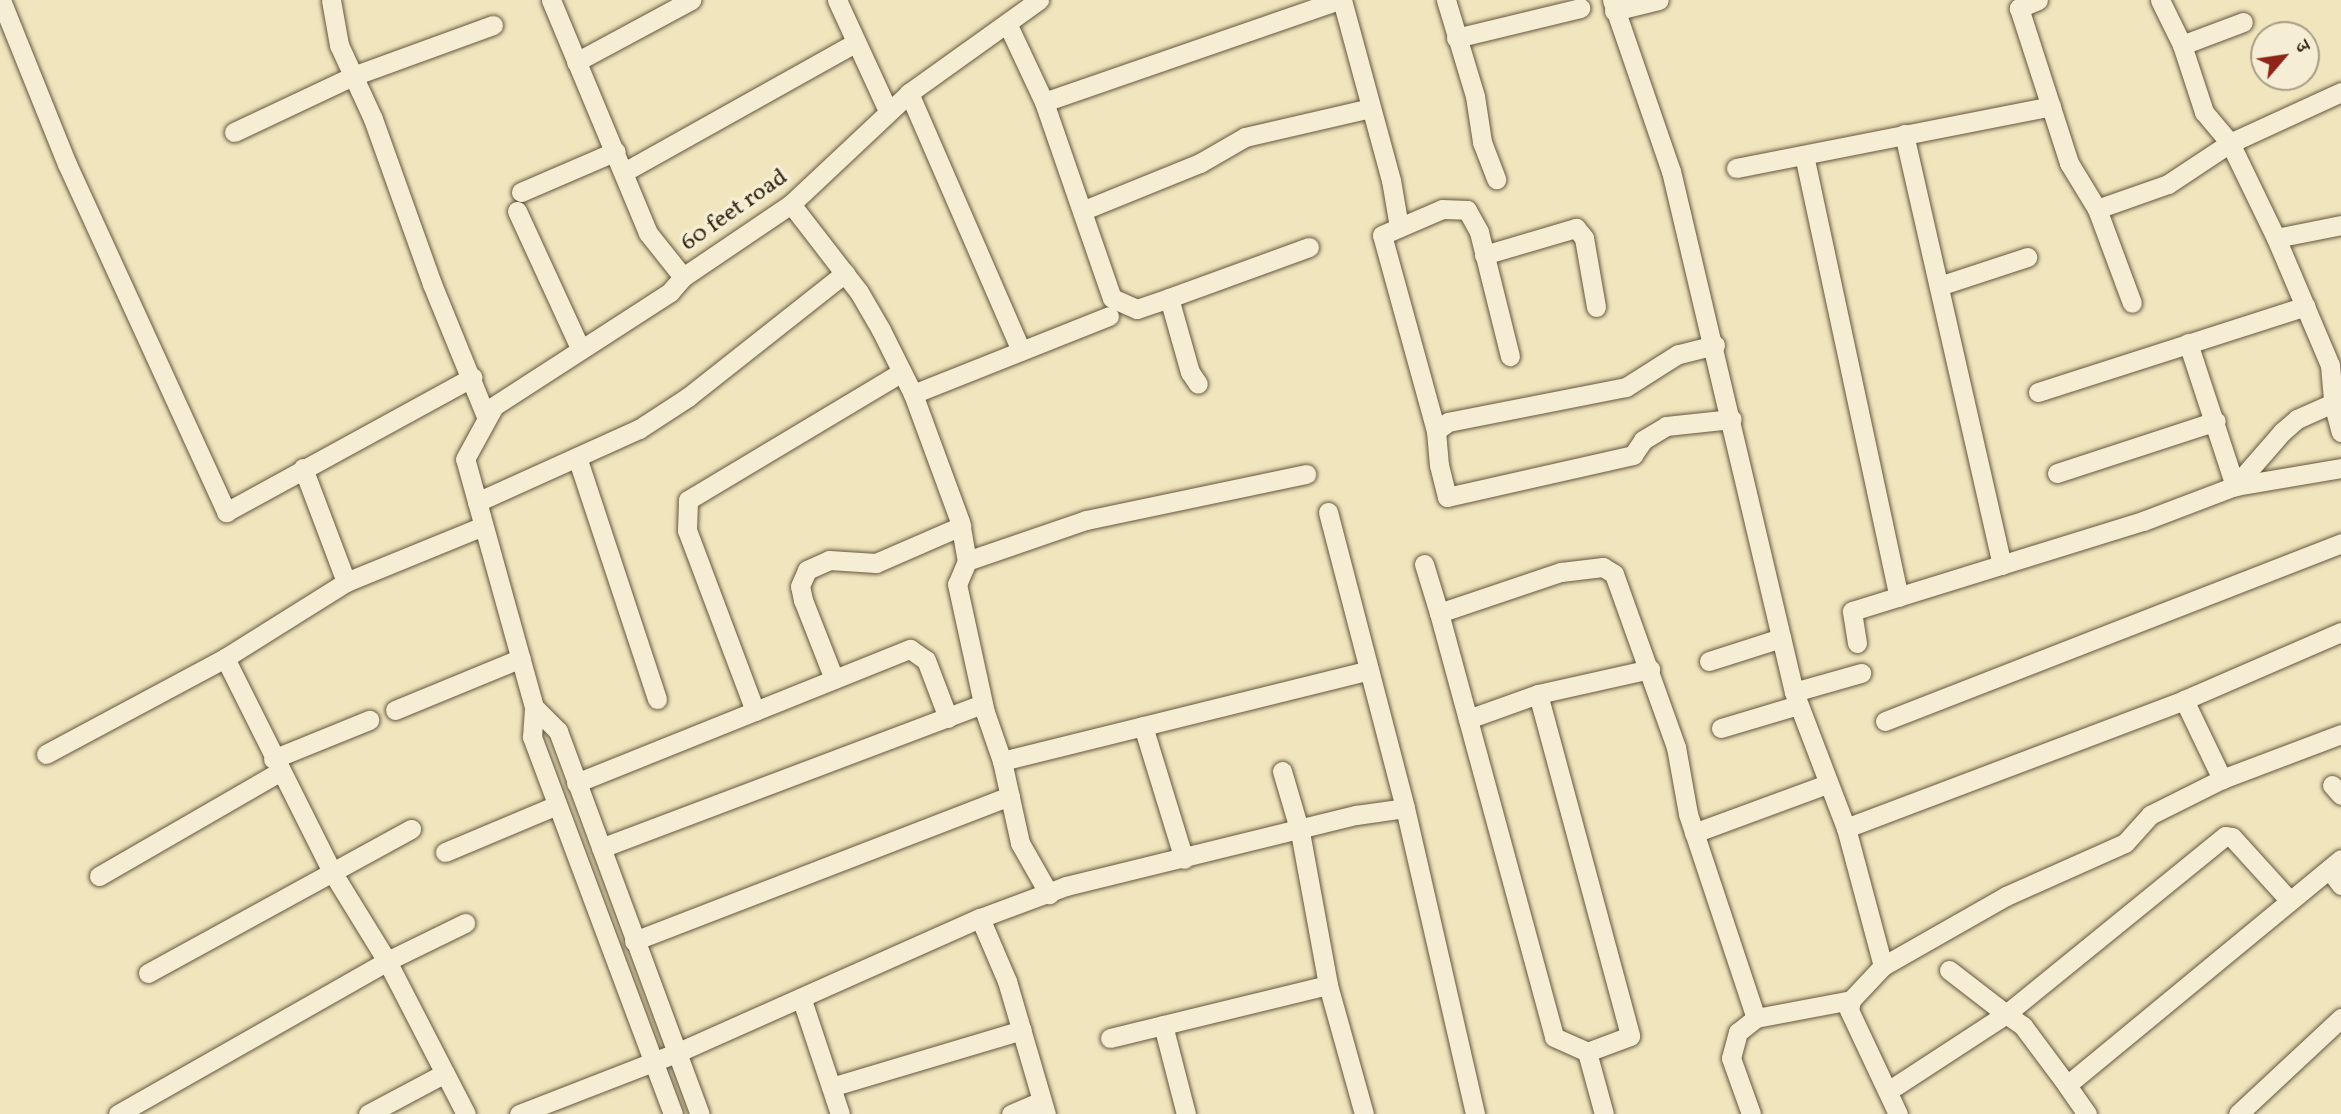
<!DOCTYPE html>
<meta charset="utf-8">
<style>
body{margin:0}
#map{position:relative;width:2341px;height:1114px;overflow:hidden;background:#f0e5bd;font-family:Vollkorn,"Noto Serif Devanagari",serif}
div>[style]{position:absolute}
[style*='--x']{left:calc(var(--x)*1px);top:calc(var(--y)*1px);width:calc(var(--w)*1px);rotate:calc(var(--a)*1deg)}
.roads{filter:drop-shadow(0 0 2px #64563e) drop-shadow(0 0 2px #64563e)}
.minor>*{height:19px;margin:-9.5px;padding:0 9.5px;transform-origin:9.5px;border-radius:9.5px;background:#f5eed4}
span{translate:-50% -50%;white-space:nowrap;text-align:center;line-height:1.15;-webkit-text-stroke:7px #f5eed4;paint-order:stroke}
.street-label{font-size:24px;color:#352713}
.north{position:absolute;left:2250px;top:21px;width:70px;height:70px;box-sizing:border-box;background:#f5eed4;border:2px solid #a89e87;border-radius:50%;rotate:61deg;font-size:19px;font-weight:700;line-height:28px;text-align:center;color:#352713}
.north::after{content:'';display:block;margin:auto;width:24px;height:32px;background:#8f2418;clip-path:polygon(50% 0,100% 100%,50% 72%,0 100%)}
</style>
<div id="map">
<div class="roads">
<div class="minor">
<i style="--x:1;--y:0;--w:177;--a:68.1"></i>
<i style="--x:67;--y:164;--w:383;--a:65.4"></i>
<i style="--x:226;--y:512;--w:281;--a:-28.7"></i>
<i style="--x:331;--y:0;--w:46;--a:79.9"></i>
<i style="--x:339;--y:45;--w:81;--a:65.3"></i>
<i style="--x:373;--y:119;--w:175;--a:70.3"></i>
<i style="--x:432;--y:284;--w:143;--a:67.8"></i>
<i style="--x:551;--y:0;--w:252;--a:67.4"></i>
<i style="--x:648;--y:233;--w:56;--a:51.5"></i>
<i style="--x:837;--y:0;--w:122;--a:65.3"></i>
<i style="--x:1342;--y:0;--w:187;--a:74.8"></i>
<i style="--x:1391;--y:180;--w:48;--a:80.3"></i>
<i style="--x:1446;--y:0;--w:100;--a:73.2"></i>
<i style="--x:1475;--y:96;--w:47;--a:81.3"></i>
<i style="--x:1482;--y:142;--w:40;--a:69"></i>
<i style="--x:1612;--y:0;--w:181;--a:71"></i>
<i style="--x:1671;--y:171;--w:535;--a:76.72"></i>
<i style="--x:1794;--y:692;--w:146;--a:69.1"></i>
<i style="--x:1846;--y:828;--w:143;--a:75"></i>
<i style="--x:1883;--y:966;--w:47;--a:133.3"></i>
<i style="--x:1851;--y:1000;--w:10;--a:101"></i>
<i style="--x:1849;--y:1010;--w:115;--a:64.8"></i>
<i style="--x:2038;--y:0;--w:21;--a:157"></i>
<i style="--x:2019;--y:8;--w:163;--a:72.1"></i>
<i style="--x:2069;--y:163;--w:54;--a:58.7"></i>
<i style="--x:2097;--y:209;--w:75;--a:-19.4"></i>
<i style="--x:2168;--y:184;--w:74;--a:-33.5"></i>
<i style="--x:2230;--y:143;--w:106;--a:64.2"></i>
<i style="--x:2276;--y:238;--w:66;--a:-11.3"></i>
<i style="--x:2160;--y:0;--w:50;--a:63.9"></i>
<i style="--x:2182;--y:45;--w:71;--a:71.8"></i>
<i style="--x:2204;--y:112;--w:40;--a:50"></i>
<i style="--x:2230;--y:143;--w:122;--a:-24.7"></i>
<i style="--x:1614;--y:11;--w:46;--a:-13.7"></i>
<i style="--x:1007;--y:23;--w:87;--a:64.9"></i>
<i style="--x:1044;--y:102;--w:312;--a:-19.1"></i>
<i style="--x:1456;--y:38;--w:128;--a:-13.6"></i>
<i style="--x:2182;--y:45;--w:65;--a:-20.7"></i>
<i style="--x:576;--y:62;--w:131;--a:-28.3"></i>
<i style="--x:909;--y:93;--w:281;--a:66.5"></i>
<i style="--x:1044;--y:102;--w:207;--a:70.9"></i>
<i style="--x:1112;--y:298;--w:27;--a:24"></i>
<i style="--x:1137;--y:309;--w:34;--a:-19"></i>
<i style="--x:1169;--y:298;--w:77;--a:74.2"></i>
<i style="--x:1190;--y:372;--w:14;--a:56"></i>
<i style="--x:234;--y:132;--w:132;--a:-25.2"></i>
<i style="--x:353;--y:76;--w:149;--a:-20"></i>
<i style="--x:1904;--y:134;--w:442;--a:77.2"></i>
<i style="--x:1804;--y:155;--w:452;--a:77.9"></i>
<i style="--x:1736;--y:168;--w:321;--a:-11.1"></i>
<i style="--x:624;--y:172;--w:265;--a:-29.2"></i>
<i style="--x:521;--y:192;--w:103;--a:-23.3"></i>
<i style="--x:791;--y:204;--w:111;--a:52.3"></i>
<i style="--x:859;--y:292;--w:44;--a:59.9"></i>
<i style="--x:881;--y:330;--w:72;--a:63.4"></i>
<i style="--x:913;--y:394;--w:136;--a:69.8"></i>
<i style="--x:960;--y:522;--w:40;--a:80"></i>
<i style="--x:967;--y:561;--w:25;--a:113"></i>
<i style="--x:957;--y:584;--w:131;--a:77.7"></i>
<i style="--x:985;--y:712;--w:52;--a:70.9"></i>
<i style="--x:1002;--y:761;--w:84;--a:77.6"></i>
<i style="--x:1020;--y:843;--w:59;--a:60.4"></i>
<i style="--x:2097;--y:209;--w:100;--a:69.6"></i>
<i style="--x:1084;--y:210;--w:125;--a:-22.1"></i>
<i style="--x:1200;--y:163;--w:52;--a:-30"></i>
<i style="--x:1245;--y:137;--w:129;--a:-13"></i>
<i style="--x:517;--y:211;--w:151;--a:65.3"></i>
<i style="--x:2276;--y:238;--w:138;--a:67"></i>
<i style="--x:2330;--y:365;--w:38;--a:85"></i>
<i style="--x:2333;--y:403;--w:30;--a:75"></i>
<i style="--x:1484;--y:255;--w:96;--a:-16.4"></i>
<i style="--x:1576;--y:228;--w:13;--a:51"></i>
<i style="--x:1584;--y:238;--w:70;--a:80.1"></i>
<i style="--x:1939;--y:286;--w:93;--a:-18.2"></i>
<i style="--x:1169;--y:298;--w:149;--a:-20"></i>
<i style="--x:2188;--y:343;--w:151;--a:71.8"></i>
<i style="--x:2235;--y:486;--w:108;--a:-9.6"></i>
<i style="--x:1715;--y:345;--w:38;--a:166"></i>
<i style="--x:1678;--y:354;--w:62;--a:147.6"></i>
<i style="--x:1626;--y:387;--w:181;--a:168.9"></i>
<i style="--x:1448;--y:422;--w:15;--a:143"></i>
<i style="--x:1436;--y:431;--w:34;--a:85"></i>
<i style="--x:1439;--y:465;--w:33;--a:76"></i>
<i style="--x:1447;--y:497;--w:191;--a:-12.7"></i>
<i style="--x:1633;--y:455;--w:18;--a:-56"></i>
<i style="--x:1643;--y:440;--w:27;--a:-31"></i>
<i style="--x:1666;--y:426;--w:66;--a:-6.1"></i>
<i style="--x:2038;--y:392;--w:281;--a:-17.8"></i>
<i style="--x:913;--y:394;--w:211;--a:-21.7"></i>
<i style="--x:1436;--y:431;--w:203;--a:-105.4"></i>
<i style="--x:1382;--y:235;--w:65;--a:-23.4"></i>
<i style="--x:1442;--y:209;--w:25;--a:2"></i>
<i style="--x:1467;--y:210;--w:25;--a:61"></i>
<i style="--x:1479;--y:232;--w:128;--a:76"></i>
<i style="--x:577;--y:457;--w:255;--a:71.7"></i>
<i style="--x:303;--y:468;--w:122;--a:69.3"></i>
<i style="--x:2057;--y:473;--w:167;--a:-18.1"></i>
<i style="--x:477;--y:502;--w:178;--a:-24.3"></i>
<i style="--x:639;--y:429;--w:59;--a:-33.1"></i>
<i style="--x:688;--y:397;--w:200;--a:-38.3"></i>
<i style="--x:1328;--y:512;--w:306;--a:75.4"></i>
<i style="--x:967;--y:561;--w:126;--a:-19"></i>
<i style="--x:1086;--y:520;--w:225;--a:-11.8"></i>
<i style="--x:1424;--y:564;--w:51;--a:73"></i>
<i style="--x:1439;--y:613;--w:129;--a:-18.6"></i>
<i style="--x:1561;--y:572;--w:42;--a:-6.8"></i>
<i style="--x:1603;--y:567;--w:13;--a:32"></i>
<i style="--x:1614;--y:574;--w:184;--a:70.3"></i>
<i style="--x:1676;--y:747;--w:68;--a:79.8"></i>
<i style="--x:1688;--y:814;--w:215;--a:71.6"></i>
<i style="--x:1756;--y:1018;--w:23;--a:142"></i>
<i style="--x:1738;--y:1032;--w:27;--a:105"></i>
<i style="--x:1731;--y:1058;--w:59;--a:70.3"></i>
<i style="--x:1439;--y:613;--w:439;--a:74.8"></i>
<i style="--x:1554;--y:1037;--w:36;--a:24"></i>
<i style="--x:1857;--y:643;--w:32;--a:-99"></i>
<i style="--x:1852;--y:611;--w:305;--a:-17.2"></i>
<i style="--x:2143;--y:521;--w:98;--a:-20.8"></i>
<i style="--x:2235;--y:486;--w:72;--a:-49"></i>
<i style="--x:2282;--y:432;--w:20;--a:-41"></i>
<i style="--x:2297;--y:419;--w:39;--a:-24"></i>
<i style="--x:225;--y:658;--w:237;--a:63.4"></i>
<i style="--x:331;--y:870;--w:107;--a:58.4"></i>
<i style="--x:387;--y:961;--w:172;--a:62.7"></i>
<i style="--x:1709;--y:661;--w:76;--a:-17.7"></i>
<i style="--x:834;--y:679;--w:85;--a:-111.4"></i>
<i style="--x:803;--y:600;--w:14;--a:-102"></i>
<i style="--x:800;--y:586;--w:17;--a:-66"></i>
<i style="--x:807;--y:570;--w:24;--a:-24"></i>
<i style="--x:829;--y:560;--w:47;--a:3.7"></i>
<i style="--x:876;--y:563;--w:93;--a:-23.5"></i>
<i style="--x:1794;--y:692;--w:70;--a:-15.8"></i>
<i style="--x:1538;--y:694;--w:115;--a:-12.6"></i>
<i style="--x:2184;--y:700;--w:88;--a:64.3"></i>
<i style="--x:534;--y:707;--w:34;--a:45"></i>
<i style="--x:558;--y:731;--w:408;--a:69.7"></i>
<i style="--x:395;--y:710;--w:136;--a:-22.4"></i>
<i style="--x:755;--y:711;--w:193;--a:-110.6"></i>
<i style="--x:687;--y:530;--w:30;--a:-88"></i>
<i style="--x:688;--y:500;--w:249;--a:-30.9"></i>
<i style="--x:1468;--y:719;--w:74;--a:-19.7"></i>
<i style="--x:1538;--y:694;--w:354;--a:74.9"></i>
<i style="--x:1630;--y:1036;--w:46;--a:159.6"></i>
<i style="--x:1587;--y:1052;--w:64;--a:74.7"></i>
<i style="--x:1885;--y:721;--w:490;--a:-21.3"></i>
<i style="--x:1143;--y:726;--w:139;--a:72.9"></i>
<i style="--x:1721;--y:728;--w:80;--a:-16.6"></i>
<i style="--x:46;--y:754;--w:203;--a:-28.2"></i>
<i style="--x:225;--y:658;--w:143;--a:-32.1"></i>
<i style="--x:346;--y:582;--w:148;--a:-22.2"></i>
<i style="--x:273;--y:759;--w:104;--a:-22.1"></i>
<i style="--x:1002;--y:761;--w:378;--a:-13.9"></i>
<i style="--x:1282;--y:771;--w:64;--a:73.6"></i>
<i style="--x:1300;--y:832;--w:156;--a:79.6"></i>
<i style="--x:1328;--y:985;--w:134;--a:74.4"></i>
<i style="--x:576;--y:783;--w:360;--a:-21.9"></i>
<i style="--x:910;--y:649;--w:19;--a:35"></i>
<i style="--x:926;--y:660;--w:62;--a:69.2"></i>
<i style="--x:2332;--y:785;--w:13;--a:48"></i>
<i style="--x:1846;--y:828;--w:361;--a:-20.7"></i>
<i style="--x:2184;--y:700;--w:171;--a:-23.4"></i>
<i style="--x:1694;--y:833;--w:142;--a:-20.2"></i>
<i style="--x:601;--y:848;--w:408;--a:-20.7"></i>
<i style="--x:445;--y:852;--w:121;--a:-22.8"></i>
<i style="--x:2329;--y:869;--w:20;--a:53"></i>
<i style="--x:99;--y:876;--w:210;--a:-30"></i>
<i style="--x:980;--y:918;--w:69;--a:66.8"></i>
<i style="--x:1007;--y:981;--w:139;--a:73.7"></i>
<i style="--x:634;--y:941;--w:403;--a:-21.1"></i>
<i style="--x:1883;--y:966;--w:142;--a:-29.6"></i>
<i style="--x:2006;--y:896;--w:130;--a:-24"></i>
<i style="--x:2125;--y:843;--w:38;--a:-48"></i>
<i style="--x:2150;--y:815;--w:80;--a:-26.6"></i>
<i style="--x:2222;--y:779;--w:127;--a:-20.7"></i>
<i style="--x:1949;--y:970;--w:72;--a:37.7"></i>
<i style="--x:2006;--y:1014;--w:282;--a:-39.1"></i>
<i style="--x:2225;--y:836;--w:7;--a:8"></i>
<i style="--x:2232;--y:837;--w:86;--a:47.8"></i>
<i style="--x:148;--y:973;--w:300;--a:-28.7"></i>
<i style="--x:802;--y:1000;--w:120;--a:71.6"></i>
<i style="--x:1756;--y:1018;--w:97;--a:-10.7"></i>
<i style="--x:1163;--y:1025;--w:92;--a:75.5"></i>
<i style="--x:1110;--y:1038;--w:224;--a:-13.7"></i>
<i style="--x:831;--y:1087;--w:199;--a:-16.6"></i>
<i style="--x:1888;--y:1091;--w:141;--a:-33.1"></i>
<i style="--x:2006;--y:1014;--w:21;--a:35"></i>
<i style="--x:2023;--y:1026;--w:74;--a:53.3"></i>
<i style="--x:118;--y:1114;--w:309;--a:-29.6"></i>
<i style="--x:387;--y:961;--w:87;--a:-26"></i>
<i style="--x:368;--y:1114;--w:87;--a:-28"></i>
<i style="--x:519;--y:1114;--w:166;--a:-21.2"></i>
<i style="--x:674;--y:1054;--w:335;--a:-24"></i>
<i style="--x:980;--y:918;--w:92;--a:-20.4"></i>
<i style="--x:1066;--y:886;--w:299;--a:-13.8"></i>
<i style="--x:1356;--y:815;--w:49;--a:-8.1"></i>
<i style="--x:1405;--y:808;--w:314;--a:77.1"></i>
<i style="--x:673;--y:1114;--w:403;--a:-110.5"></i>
<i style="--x:532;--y:737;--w:30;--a:-86"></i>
<i style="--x:534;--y:707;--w:257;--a:-105.5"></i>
<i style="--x:465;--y:459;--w:60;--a:-61.3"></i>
<i style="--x:494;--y:406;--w:210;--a:-32.9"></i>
<i style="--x:670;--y:292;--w:20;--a:-49"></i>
<i style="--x:683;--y:277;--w:130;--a:-34.1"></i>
<i style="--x:791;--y:204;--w:162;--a:-43.2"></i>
<i style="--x:909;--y:93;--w:160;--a:-35.6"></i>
<i style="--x:1011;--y:1114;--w:33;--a:-23"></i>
<i style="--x:2087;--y:1114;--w:35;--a:-125"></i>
<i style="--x:2067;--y:1085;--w:355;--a:-39.5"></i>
<i style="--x:2238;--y:1114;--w:141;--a:-43"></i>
</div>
</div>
<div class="street-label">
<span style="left:735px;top:211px;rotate:-35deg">60 feet road</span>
</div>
<div class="north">उ</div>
</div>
